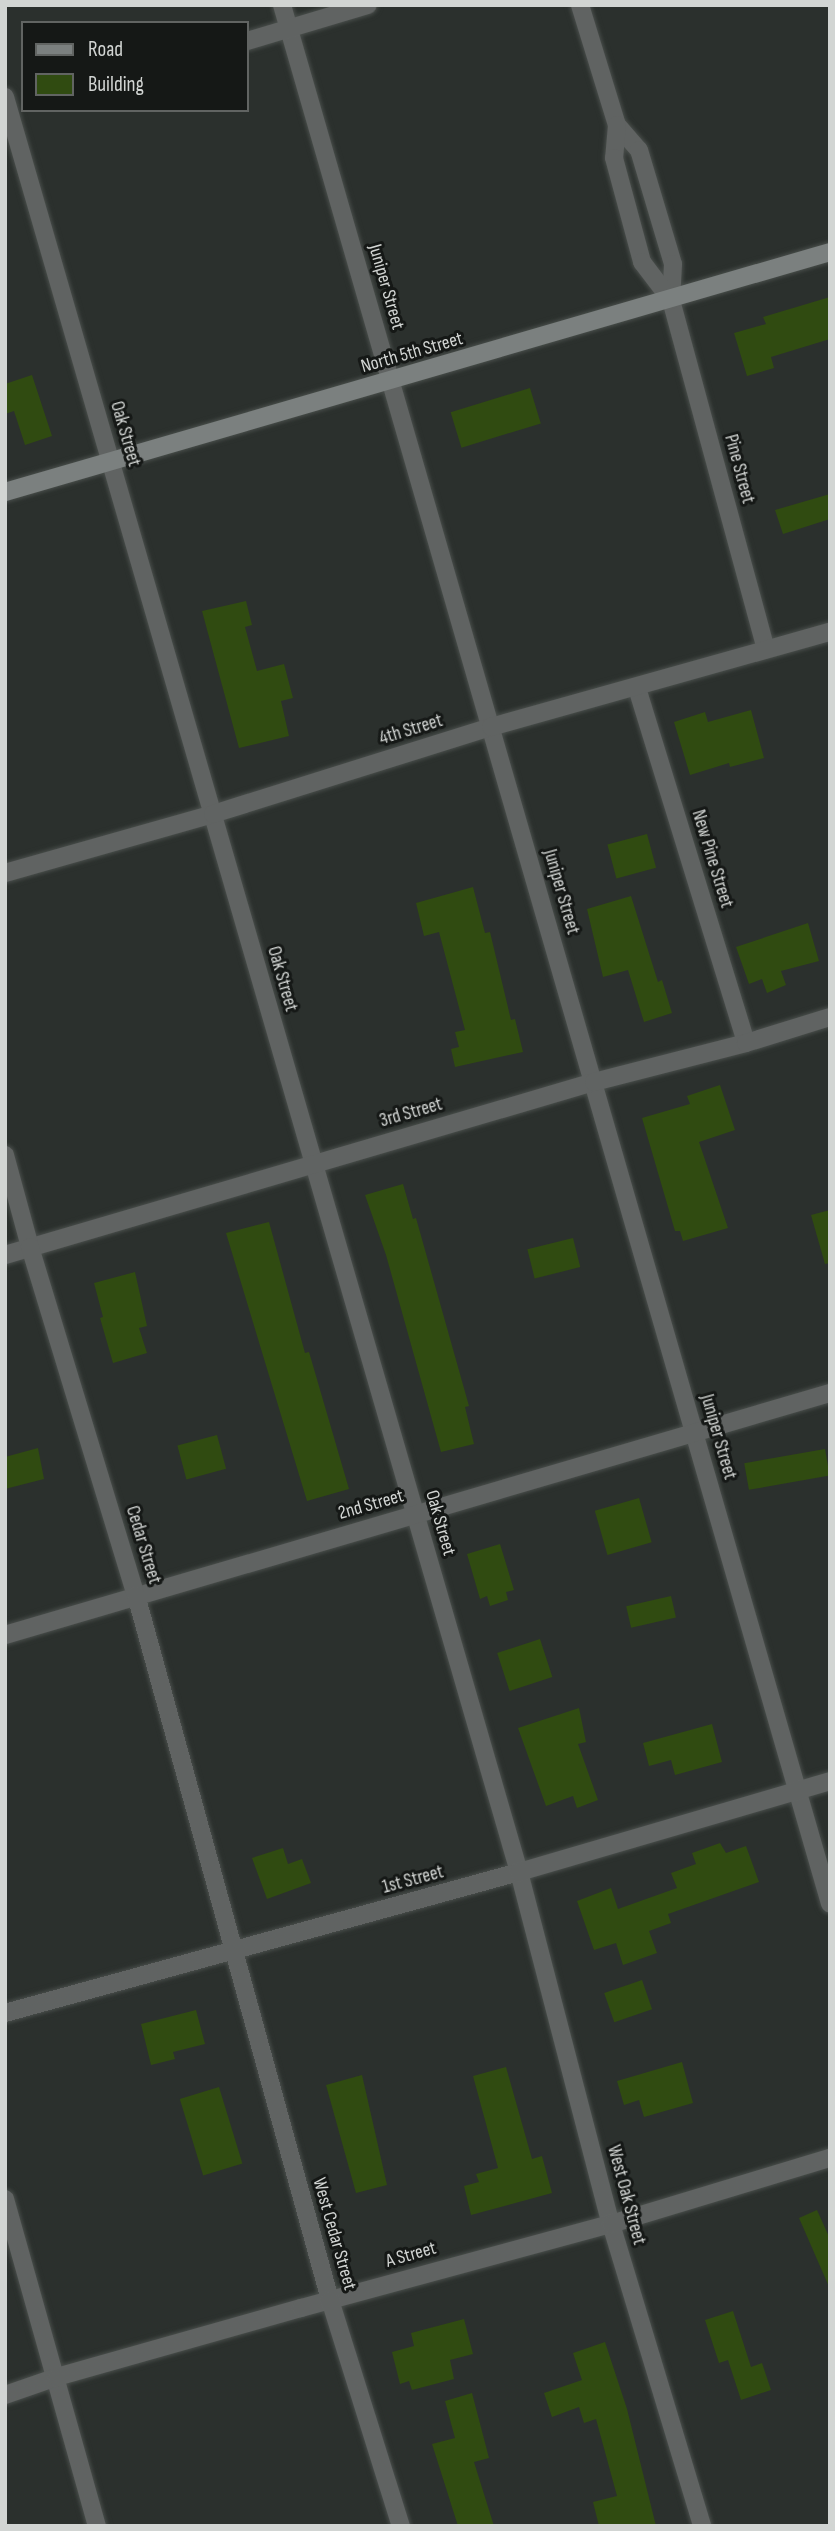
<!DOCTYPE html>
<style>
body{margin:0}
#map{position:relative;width:835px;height:2531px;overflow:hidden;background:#2b302d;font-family:"Sofia Sans Condensed",sans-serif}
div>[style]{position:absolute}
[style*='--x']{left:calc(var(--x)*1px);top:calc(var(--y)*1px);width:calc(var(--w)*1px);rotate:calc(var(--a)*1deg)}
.building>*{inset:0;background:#304b11;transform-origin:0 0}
.roads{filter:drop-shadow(0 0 2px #494e4b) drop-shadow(0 0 2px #494e4b)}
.minor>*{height:18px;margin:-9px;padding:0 9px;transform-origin:9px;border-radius:9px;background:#606362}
.tertiary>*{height:18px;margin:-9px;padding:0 9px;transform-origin:9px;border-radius:9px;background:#606362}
.secondary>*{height:18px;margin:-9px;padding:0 9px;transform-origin:9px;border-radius:9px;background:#7b807f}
span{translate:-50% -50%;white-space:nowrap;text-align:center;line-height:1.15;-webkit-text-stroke:6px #151816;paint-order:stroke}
.street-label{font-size:19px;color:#d2d5d3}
.frame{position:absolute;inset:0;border:7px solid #d2d5d3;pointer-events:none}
.legend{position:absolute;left:21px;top:21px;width:228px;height:91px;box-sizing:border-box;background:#151816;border:2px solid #616462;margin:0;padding:9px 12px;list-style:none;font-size:21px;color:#d2d5d3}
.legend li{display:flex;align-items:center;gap:14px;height:35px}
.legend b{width:35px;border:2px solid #616462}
</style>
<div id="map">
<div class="building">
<i style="clip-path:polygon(830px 297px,830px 339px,771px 357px,774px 368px,747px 376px,734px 333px,766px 324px,763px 317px)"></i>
<i style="clip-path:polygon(32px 375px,52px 436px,25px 445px,14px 411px,5px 414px,5px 384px)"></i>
<i style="left:530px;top:388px;width:37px;height:83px;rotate:73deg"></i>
<i style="clip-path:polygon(830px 494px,830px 519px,783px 534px,775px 510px)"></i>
<i style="clip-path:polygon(246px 601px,252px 625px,245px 627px,257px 671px,284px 664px,293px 698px,281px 701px,289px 736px,239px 748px,202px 611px)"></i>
<i style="clip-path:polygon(751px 710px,764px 758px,730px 767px,729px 763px,690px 775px,674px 722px,705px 712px,708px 722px)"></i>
<i style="left:647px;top:834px;width:35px;height:41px;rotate:75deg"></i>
<i style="clip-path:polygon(473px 887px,485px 933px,490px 932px,511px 1020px,515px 1019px,523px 1052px,455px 1067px,451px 1049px,459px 1047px,455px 1032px,465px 1030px,439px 932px,424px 936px,416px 903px)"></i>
<i style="clip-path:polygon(631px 896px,658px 982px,662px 980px,672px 1013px,644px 1022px,628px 970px,603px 977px,587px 909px)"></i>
<i style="clip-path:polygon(808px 923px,819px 961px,781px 971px,786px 985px,767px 993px,762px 979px,749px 984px,736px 947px)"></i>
<i style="clip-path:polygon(720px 1085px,735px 1130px,699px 1142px,728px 1228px,683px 1241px,680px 1231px,675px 1231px,642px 1118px,690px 1104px,687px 1096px)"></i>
<i style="clip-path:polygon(403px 1184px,413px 1219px,416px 1218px,469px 1406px,465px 1407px,474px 1444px,441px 1452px,386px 1255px,365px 1195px)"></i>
<i style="clip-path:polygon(830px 1210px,830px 1263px,825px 1264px,811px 1215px)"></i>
<i style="clip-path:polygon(269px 1222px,305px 1353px,309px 1352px,349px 1489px,307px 1501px,226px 1233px)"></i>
<i style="left:573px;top:1238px;width:30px;height:47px;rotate:76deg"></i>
<i style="clip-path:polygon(135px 1272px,147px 1326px,139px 1328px,147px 1353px,113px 1363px,100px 1318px,103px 1317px,94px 1283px)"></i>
<i style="left:217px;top:1435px;width:35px;height:41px;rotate:75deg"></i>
<i style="clip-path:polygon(38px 1448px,44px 1479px,5px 1489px,5px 1457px)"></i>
<i style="left:825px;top:1449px;width:27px;height:82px;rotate:80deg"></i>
<i style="left:639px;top:1498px;width:46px;height:46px;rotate:74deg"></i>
<i style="clip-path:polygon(500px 1544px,514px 1590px,506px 1592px,508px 1600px,490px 1606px,487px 1596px,480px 1599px,467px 1554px)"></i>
<i style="left:671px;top:1596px;width:22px;height:46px;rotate:77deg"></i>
<i style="left:540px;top:1639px;width:40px;height:45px;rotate:72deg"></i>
<i style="clip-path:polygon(579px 1708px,586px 1742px,578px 1744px,598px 1800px,577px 1808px,573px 1796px,546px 1806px,518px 1728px)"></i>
<i style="clip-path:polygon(712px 1724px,722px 1762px,675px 1775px,671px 1760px,649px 1766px,643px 1743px)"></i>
<i style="clip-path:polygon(720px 1843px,726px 1853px,746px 1846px,759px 1882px,668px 1914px,671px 1923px,649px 1931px,657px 1953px,623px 1965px,616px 1943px,594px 1950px,577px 1901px,611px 1888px,618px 1909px,677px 1888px,671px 1873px,696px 1864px,692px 1853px)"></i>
<i style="clip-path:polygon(283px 1848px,288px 1864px,302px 1859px,311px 1883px,267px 1899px,252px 1858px)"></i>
<i style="left:642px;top:1980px;width:31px;height:40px;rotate:71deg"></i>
<i style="clip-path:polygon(196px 2010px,205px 2044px,173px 2052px,175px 2059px,151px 2065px,141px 2024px)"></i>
<i style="clip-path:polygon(682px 2062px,693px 2103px,644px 2117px,639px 2100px,624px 2105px,617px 2081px)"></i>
<i style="clip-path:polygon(506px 2067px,532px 2159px,542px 2156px,552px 2193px,471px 2215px,464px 2186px,479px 2182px,476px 2174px,498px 2168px,473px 2076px)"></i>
<i style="clip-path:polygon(362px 2075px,387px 2185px,356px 2193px,326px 2085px)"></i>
<i style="left:219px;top:2087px;width:80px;height:41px;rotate:73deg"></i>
<i style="clip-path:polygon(817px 2210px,830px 2239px,830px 2289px,799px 2218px)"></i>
<i style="clip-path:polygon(733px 2311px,751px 2367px,762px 2363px,771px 2390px,741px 2400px,728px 2360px,719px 2363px,705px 2320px)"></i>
<i style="clip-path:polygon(464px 2319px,473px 2354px,450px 2360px,454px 2379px,412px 2390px,409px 2381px,400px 2384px,392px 2352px,414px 2346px,411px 2333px)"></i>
<i style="clip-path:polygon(605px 2342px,627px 2409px,656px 2526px,599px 2526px,593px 2502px,617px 2496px,596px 2419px,584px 2423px,579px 2407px,552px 2417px,544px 2393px,582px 2380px,573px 2353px)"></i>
<i style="clip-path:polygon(472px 2393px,489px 2458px,474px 2462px,494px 2526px,458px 2526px,432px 2444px,455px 2438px,445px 2401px)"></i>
</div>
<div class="roads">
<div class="minor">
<i style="--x:282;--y:5;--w:1976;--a:73.9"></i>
<i style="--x:580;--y:5;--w:126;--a:72.9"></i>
<i style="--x:617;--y:125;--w:33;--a:49"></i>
<i style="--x:639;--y:150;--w:119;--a:73.4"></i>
<i style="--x:673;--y:264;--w:36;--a:93"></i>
<i style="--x:671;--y:300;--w:362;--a:74.8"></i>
<i style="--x:247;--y:41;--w:126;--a:-16.6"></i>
<i style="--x:5;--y:97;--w:1848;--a:73.85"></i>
<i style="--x:519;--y:1872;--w:364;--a:75.4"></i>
<i style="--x:611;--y:2224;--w:315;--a:73.2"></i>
<i style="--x:617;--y:125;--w:33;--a:95"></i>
<i style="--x:614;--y:158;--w:108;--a:74.9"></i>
<i style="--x:642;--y:262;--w:48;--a:52.7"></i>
<i style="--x:637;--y:688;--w:371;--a:72.9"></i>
<i style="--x:5;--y:873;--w:216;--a:-15.8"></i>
<i style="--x:213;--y:814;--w:291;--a:-17.4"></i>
<i style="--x:491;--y:727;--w:352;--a:-15.7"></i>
<i style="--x:5;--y:1255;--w:614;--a:-16.37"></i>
<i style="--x:594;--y:1082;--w:157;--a:-14.4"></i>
<i style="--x:746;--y:1043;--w:88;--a:-17.2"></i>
<i style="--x:5;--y:1635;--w:860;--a:-16.35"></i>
<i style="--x:5;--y:2013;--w:533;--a:-15.34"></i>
<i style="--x:519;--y:1872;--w:324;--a:-16.3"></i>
<i style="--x:5;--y:2199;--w:340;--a:74.3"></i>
<i style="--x:5;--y:2395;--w:55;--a:-19.1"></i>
<i style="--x:57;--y:2377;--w:254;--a:-15.8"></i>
<i style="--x:301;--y:2308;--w:321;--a:-15.2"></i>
<i style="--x:611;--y:2224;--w:229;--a:-16.8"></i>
</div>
<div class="tertiary">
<i style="--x:5;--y:1155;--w:95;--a:74.8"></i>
<i style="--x:30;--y:1247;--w:364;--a:73.1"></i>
<i style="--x:136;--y:1595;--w:731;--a:74.61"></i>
<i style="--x:330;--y:2300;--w:237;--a:72.6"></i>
</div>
<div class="secondary">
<i style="--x:5;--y:492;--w:859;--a:-16.22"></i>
</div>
</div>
<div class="street-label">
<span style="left:386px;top:287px;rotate:74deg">Juniper Street</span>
<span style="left:412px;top:353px;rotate:-16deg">North 5th Street</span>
<span style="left:125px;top:434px;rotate:74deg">Oak Street</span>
<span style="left:739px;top:469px;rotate:75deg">Pine Street</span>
<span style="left:411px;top:730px;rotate:-17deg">4th Street</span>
<span style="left:712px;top:859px;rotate:73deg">New Pine Street</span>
<span style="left:561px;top:892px;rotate:74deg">Juniper Street</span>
<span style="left:282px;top:979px;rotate:74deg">Oak Street</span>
<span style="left:411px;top:1113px;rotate:-16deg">3rd Street</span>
<span style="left:718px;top:1437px;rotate:74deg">Juniper Street</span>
<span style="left:371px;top:1505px;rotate:-16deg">2nd Street</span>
<span style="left:440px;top:1523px;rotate:74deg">Oak Street</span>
<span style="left:143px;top:1545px;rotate:73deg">Cedar Street</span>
<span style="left:413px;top:1880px;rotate:-15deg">1st Street</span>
<span style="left:626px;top:2195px;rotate:75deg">West Oak Street</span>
<span style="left:334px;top:2234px;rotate:74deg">West Cedar Street</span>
<span style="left:411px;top:2255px;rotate:-16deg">A Street</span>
</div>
<div class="frame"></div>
<ul class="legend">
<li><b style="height:9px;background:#7b807f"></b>Road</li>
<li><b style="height:19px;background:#304b11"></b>Building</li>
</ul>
</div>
